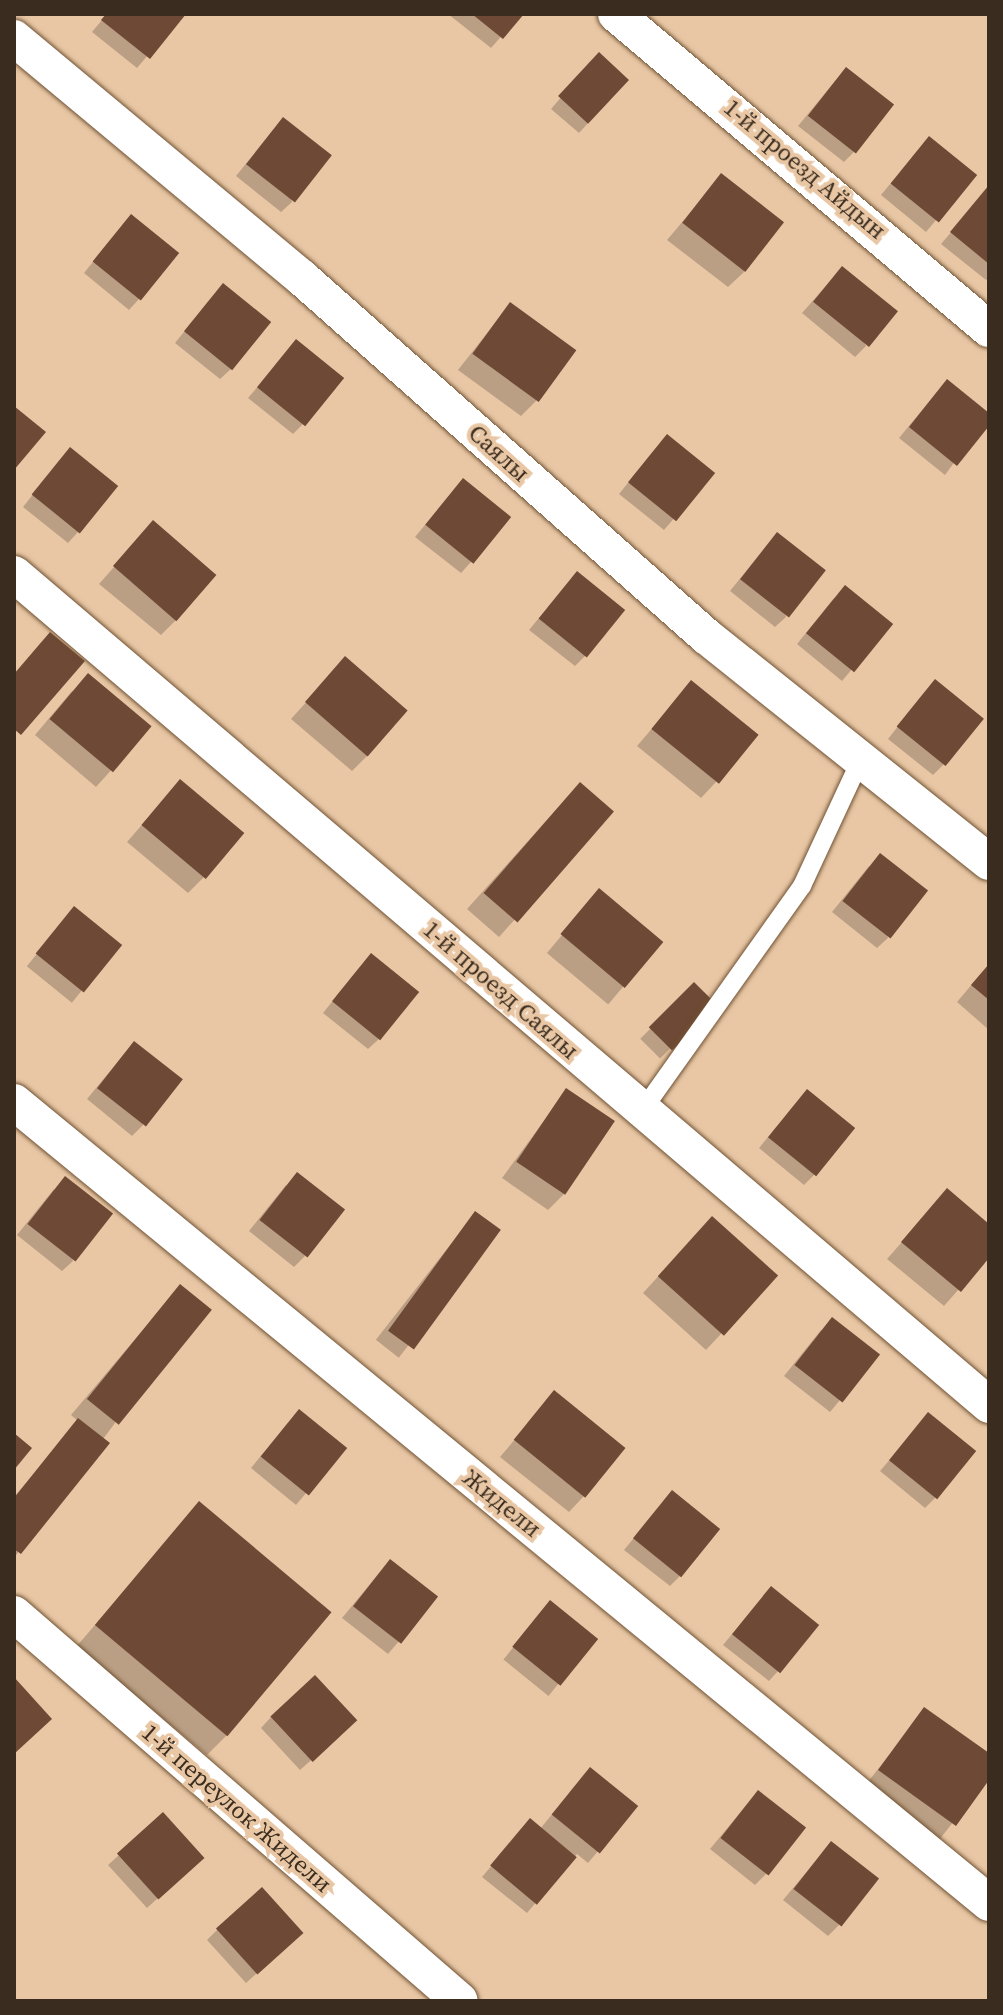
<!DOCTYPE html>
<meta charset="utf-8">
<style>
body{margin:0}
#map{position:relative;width:1003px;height:2015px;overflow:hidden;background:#e9c7a5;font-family:"Source Serif 4",serif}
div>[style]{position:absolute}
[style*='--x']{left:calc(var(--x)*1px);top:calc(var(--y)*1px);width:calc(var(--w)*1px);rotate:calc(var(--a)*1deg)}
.shadow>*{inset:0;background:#0003;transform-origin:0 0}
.building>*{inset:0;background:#6e4935;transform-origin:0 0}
.roads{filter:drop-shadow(0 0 2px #6f5233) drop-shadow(0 0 2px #6f5233)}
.service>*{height:18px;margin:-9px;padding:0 9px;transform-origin:9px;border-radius:9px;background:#fff}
.minor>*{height:36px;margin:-18px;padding:0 18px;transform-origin:18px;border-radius:18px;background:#fff}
span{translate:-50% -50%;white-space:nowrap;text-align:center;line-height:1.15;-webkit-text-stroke:8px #e9c7a5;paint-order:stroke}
.street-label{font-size:24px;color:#3a2d1f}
.frame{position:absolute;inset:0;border:16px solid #3a2d1f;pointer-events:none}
</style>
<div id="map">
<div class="shadow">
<i style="clip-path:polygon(107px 14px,183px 14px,137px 68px,92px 32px)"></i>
<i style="clip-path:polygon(448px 14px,521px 14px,491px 48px)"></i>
<i style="clip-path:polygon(588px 66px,589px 122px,579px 133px,551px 109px)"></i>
<i style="clip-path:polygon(836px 80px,854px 152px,844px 162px,798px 126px)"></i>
<i style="clip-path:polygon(273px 130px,292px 202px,281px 212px,236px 176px)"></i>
<i style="clip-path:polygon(918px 150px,974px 175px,926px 232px,881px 195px)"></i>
<i style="clip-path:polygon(721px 176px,744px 272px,728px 287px,667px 240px)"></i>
<i style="clip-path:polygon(989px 188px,989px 278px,986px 280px,941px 244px)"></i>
<i style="clip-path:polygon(121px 227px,139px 299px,129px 310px,84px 273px)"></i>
<i style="clip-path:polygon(832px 279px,866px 346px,855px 357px,802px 313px)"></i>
<i style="clip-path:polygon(212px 297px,231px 369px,220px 379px,175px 343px)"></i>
<i style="clip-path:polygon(510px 304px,537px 400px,521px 416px,458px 370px)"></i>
<i style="clip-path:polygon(296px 342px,303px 424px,293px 434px,248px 398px)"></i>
<i style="clip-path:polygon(937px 392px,989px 415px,945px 475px,899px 438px)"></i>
<i style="clip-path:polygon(656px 448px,712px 474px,664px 530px,619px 494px)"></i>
<i style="clip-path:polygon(60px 460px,78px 532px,68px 543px,23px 507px)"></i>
<i style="clip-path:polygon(453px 491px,471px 562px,461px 573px,415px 537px)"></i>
<i style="clip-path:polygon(153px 523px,176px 620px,161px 635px,99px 584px)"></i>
<i style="clip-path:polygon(767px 545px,786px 617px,775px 627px,730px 591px)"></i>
<i style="clip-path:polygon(567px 584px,585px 656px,575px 666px,529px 630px)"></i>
<i style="clip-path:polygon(834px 598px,890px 624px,842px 681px,797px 644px)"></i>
<i style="clip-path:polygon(345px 659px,368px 755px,352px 771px,291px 719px)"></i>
<i style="clip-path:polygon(691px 683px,716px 782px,701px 798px,637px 746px)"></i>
<i style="clip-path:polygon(72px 691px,150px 727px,96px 787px,35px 735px)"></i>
<i style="clip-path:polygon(925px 692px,944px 764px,933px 775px,888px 739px)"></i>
<i style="clip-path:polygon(180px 781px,204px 877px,188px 893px,127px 842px)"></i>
<i style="clip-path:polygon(564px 801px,611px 813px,499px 937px,467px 909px)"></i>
<i style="clip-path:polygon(869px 866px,888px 938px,877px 948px,832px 912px)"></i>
<i style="left:599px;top:891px;width:80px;height:81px;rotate:40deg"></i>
<i style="left:74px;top:908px;width:58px;height:75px;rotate:39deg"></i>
<i style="clip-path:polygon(989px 964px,989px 1030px,957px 1002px)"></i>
<i style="clip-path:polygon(360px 967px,379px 1039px,368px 1049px,323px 1013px)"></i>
<i style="left:694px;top:985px;width:28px;height:76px;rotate:45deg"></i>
<i style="clip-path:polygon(124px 1054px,143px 1125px,132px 1136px,87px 1099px)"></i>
<i style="clip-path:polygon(566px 1091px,564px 1194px,548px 1210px,502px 1178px)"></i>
<i style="clip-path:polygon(797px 1102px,815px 1174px,804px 1185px,759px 1148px)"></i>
<i style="clip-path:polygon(286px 1185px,305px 1256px,294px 1267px,249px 1231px)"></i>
<i style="clip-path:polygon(54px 1189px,73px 1261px,62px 1271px,17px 1235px)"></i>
<i style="clip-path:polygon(947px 1191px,989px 1227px,989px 1255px,944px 1306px,887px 1259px)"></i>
<i style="left:475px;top:1213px;width:29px;height:161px;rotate:38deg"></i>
<i style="clip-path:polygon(696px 1235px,775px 1276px,706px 1350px,643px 1293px)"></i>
<i style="clip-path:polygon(180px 1286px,115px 1423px,14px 1558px,14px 1497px,78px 1421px,71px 1415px)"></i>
<i style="clip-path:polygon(821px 1330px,877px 1356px,830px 1412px,784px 1376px)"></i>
<i style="clip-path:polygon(554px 1393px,584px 1496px,569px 1512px,500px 1457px)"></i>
<i style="clip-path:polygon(928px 1415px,936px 1497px,925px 1508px,880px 1471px)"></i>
<i style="clip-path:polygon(288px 1423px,344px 1448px,296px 1505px,251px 1468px)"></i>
<i style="clip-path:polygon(199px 1504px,228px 1734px,207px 1755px,76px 1647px)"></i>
<i style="clip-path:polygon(662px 1504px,680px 1576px,670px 1586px,624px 1550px)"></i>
<i style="clip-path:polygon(380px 1572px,436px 1598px,388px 1654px,342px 1618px)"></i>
<i style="clip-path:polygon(761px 1599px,779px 1670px,769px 1681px,723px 1645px)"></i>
<i style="left:550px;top:1602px;width:58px;height:74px;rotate:39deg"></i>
<i style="clip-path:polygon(925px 1709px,989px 1756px,989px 1777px,939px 1840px,864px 1787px)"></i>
<i style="clip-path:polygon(271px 1717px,344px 1731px,300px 1770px,261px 1728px)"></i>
<i style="clip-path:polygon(580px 1780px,636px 1806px,588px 1863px,577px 1854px,527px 1913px,482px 1877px,530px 1820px,540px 1829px)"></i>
<i style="clip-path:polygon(748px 1803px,766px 1874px,755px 1885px,710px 1849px)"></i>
<i style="clip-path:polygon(831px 1843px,839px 1925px,828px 1936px,783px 1900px)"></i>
<i style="clip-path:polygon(119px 1855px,191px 1868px,147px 1908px,108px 1865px)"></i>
<i style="clip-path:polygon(218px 1929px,290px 1943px,246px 1983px,207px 1940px)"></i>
</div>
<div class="building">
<i style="clip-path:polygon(106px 14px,186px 14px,150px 59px,101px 20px)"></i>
<i style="clip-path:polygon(472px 14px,524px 14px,503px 39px)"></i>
<i style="left:599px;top:52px;width:41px;height:60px;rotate:43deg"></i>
<i style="left:846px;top:67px;width:61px;height:62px;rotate:38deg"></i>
<i style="left:283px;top:117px;width:62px;height:60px;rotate:38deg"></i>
<i style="left:929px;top:136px;width:62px;height:61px;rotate:39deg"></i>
<i style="left:721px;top:173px;width:80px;height:63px;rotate:38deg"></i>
<i style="clip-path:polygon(989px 185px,989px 264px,950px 232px)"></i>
<i style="left:131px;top:214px;width:62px;height:61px;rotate:39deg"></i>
<i style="left:842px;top:266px;width:72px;height:46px;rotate:39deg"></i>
<i style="left:223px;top:283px;width:62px;height:62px;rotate:39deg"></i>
<i style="left:510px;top:302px;width:82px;height:64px;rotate:36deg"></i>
<i style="left:296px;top:339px;width:62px;height:62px;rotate:39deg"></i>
<i style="clip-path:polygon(947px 379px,989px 413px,989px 426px,957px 466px,909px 427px)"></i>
<i style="clip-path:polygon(14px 406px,46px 432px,14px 470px)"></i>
<i style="left:667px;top:434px;width:62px;height:62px;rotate:39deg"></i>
<i style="left:70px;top:447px;width:62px;height:61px;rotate:39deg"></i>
<i style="left:463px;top:478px;width:62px;height:60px;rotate:39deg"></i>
<i style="left:153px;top:520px;width:84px;height:61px;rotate:41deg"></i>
<i style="left:777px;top:532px;width:62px;height:60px;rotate:38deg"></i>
<i style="left:577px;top:571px;width:62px;height:61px;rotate:39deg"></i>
<i style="left:845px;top:585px;width:62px;height:62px;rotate:39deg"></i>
<i style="clip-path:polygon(50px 632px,85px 661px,21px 735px,14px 729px,14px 674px)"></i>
<i style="left:345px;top:656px;width:83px;height:61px;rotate:41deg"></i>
<i style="left:88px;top:673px;width:83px;height:60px;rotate:40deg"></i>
<i style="left:935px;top:679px;width:63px;height:61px;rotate:39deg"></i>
<i style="left:691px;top:680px;width:87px;height:63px;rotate:39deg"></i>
<i style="left:180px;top:779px;width:84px;height:60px;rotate:40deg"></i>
<i style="left:580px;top:782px;width:45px;height:147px;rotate:41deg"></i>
<i style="left:880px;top:853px;width:61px;height:61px;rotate:38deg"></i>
<i style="left:599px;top:888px;width:84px;height:60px;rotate:40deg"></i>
<i style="left:74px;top:906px;width:62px;height:61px;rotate:39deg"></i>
<i style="left:371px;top:953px;width:62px;height:62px;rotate:39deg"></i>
<i style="clip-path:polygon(989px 964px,989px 1000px,971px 985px)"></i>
<i style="left:694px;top:982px;width:33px;height:64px;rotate:45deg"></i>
<i style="left:134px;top:1041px;width:62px;height:60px;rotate:38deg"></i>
<i style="left:566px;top:1088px;width:59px;height:89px;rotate:34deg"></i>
<i style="left:807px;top:1089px;width:62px;height:62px;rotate:39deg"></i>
<i style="left:297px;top:1172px;width:61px;height:61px;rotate:38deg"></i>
<i style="left:65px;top:1176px;width:61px;height:61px;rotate:38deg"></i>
<i style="clip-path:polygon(947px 1188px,989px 1224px,989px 1258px,961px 1292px,901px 1242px)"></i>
<i style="left:475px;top:1211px;width:32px;height:148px;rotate:36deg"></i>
<i style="left:712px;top:1216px;width:89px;height:81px;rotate:42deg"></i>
<i style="left:180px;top:1284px;width:41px;height:148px;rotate:39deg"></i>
<i style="left:832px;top:1317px;width:61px;height:61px;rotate:38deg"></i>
<i style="left:554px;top:1390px;width:92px;height:64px;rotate:39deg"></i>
<i style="left:299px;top:1409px;width:62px;height:61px;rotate:39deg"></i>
<i style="left:928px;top:1412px;width:62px;height:62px;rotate:39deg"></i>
<i style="clip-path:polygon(78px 1418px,110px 1443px,21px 1554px,14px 1549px,14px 1498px)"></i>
<i style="clip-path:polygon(14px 1433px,32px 1448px,14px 1470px)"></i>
<i style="left:672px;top:1490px;width:62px;height:62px;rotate:39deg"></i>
<i style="left:199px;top:1501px;width:173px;height:162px;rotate:40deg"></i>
<i style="left:390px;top:1559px;width:61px;height:60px;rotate:38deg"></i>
<i style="left:771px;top:1586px;width:62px;height:62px;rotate:39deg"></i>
<i style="left:550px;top:1600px;width:62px;height:60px;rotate:39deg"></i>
<i style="left:315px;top:1675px;width:62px;height:61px;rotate:47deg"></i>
<i style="clip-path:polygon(14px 1677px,52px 1719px,14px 1754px)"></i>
<i style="clip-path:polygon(924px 1707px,989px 1753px,989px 1780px,956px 1826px,878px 1770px)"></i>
<i style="left:590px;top:1767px;width:62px;height:61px;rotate:39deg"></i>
<i style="left:758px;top:1790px;width:61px;height:61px;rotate:38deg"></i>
<i style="left:163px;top:1812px;width:62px;height:62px;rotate:48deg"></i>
<i style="left:530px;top:1818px;width:61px;height:62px;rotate:40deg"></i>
<i style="left:831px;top:1841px;width:61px;height:61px;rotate:38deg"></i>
<i style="left:262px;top:1887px;width:62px;height:62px;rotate:48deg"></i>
</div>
<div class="roads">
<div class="service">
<i style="--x:642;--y:1111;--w:276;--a:-54.6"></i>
<i style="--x:802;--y:886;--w:140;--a:-65.1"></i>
</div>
<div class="minor">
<i style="--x:616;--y:14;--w:488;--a:40.2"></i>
<i style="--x:14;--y:38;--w:375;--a:39.8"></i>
<i style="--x:302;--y:278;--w:540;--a:41.55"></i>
<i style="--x:706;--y:636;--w:362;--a:38.6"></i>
<i style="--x:14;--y:574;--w:1281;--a:40.44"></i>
<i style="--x:14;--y:1102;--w:1262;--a:39.4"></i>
<i style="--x:14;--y:1614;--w:590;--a:40.95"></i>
</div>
</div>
<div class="street-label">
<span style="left:805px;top:169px;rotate:40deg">1-й проезд Айдын</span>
<span style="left:499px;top:453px;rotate:42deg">Саялы</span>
<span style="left:501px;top:990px;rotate:41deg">1-й проезд Саялы</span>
<span style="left:502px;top:1503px;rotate:39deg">Жидели</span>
<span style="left:237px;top:1808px;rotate:41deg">1-й переулок Жидели</span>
</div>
<div class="frame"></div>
</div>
